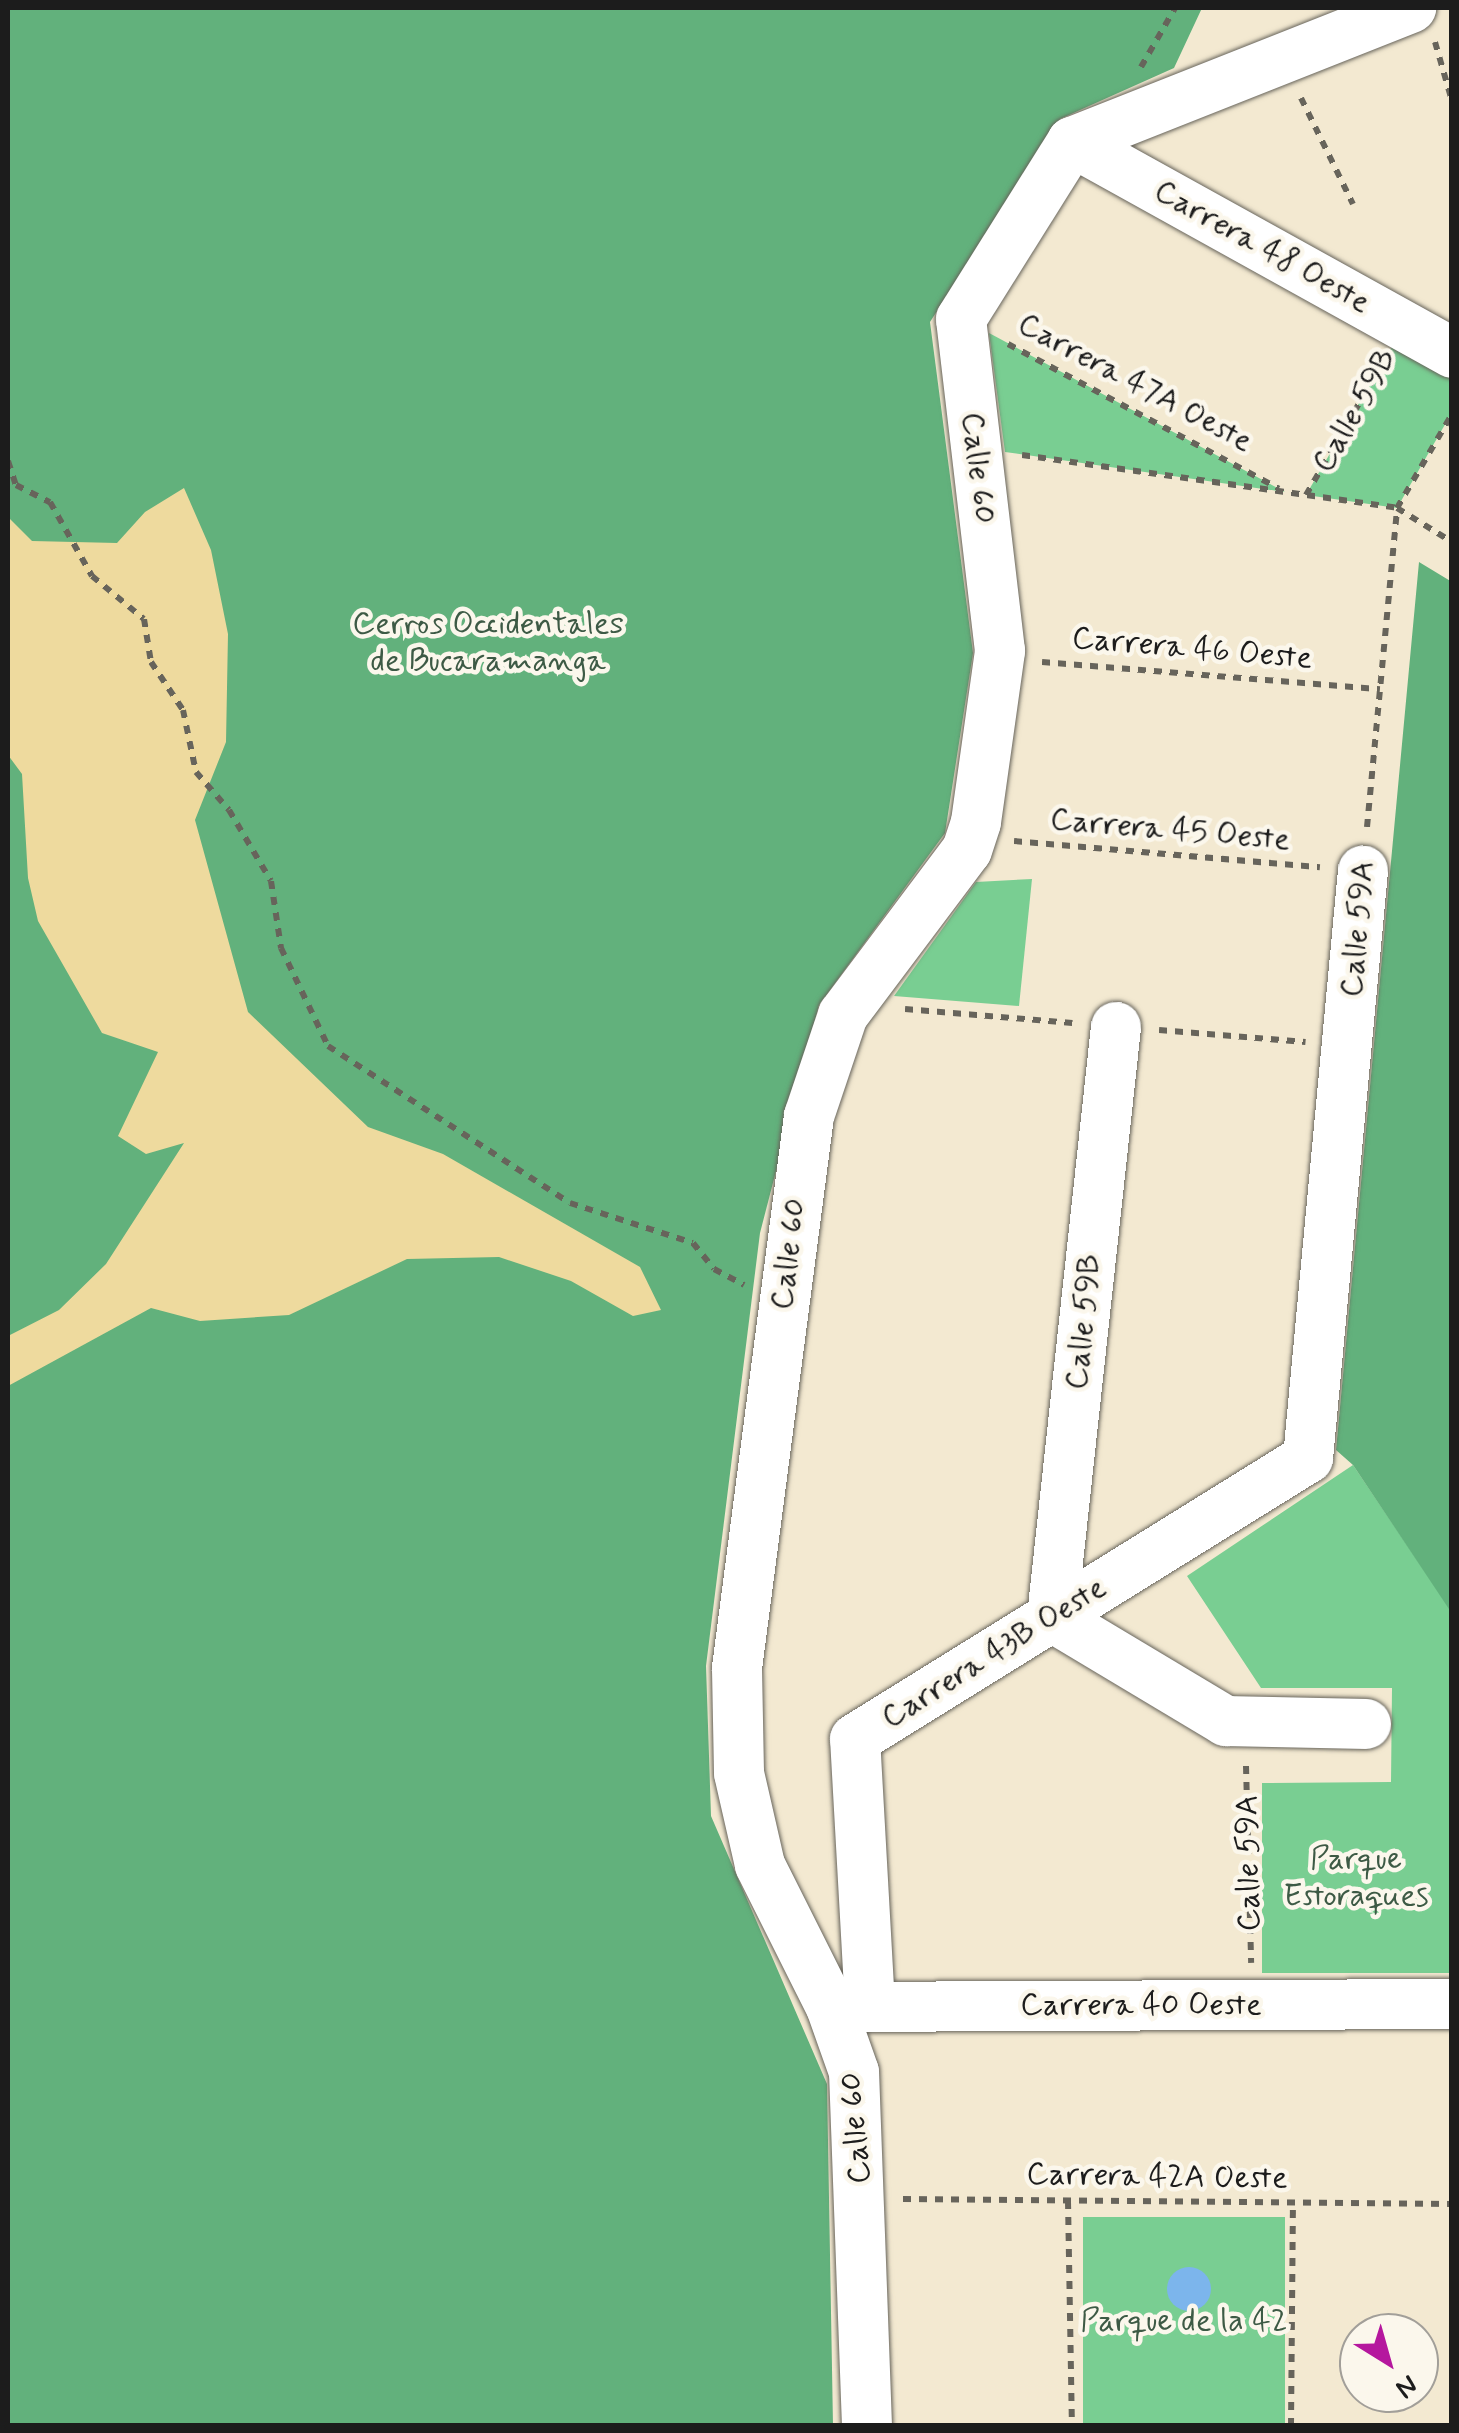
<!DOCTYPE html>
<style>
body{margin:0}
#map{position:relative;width:1459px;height:2433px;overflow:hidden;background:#f3e9d1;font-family:Mynerve,sans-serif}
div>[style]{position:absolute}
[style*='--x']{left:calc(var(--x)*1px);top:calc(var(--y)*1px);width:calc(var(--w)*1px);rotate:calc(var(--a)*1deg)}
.green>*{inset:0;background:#79ce92;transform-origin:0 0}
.forest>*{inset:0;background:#62b17c}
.sand>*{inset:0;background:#eeda9e}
.water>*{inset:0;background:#7cb5ec}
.round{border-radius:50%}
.path>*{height:6px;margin-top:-3px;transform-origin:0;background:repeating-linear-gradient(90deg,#67645b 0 8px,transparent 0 16px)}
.roads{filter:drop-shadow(0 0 2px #67645b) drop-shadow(0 0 2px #67645b)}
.minor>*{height:50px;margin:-25px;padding:0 25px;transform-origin:25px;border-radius:25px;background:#fff}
span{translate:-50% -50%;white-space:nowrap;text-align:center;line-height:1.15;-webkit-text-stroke:9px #fbf7ec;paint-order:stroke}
.street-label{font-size:32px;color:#1c1c1c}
.park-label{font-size:32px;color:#3d5a45}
.frame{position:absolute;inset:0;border:10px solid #1c1c1c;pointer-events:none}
.north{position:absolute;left:1339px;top:2313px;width:100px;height:100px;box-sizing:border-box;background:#fbf7ec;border:2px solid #a29f99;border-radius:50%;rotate:143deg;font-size:28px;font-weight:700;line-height:40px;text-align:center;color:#1c1c1c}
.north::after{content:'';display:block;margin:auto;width:35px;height:45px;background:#b5179e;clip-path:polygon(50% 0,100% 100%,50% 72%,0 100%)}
</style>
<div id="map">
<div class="green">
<i style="clip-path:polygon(989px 333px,1285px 492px,1005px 452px)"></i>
<i style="clip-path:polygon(1392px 346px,1451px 379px,1451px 414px,1397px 508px,1306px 495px)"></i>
<i style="clip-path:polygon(1032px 879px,1019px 1006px,894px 996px,976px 882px)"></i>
<i style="clip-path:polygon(1353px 1465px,1452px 1612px,1451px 1973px,1262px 1973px,1262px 1783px,1391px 1782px,1392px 1688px,1261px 1688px,1187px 1576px)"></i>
<i style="left:1083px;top:2217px;width:202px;height:209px"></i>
</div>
<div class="forest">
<i style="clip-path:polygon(8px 8px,1202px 8px,1174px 68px,1060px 119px,930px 322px,973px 653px,945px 833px,819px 1005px,760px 1233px,706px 1666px,711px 1816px,827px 2084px,833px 2425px,8px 2426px)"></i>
<i style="clip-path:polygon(1419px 562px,1452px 582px,1451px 1612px,1353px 1465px,1336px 1450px)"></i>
</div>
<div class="sand">
<i style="clip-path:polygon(184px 488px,211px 550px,228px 634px,226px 742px,195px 820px,248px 1012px,368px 1127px,443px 1154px,640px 1267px,661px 1310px,633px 1316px,571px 1281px,499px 1257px,407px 1259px,289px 1315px,200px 1321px,151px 1308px,8px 1386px,8px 1336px,59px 1310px,106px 1264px,184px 1143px,146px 1154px,118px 1136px,158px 1052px,102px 1033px,38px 921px,28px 878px,22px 774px,8px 755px,8px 517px,32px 541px,117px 543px,145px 512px)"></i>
</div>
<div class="water">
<i class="round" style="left:1167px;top:2267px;width:44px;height:44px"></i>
</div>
<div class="path">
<i style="--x:1435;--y:42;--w:61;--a:73.9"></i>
<i style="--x:1141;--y:67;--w:68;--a:-60"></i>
<i style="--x:1301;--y:98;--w:118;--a:63.9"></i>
<i style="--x:1008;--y:344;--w:307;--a:28.1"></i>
<i style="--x:1022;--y:455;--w:379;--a:8"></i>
<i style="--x:1397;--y:508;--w:65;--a:31.7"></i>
<i style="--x:8;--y:461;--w:25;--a:72"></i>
<i style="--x:16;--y:485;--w:38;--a:27"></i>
<i style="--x:50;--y:502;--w:85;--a:60.4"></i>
<i style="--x:92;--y:576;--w:67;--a:39.6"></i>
<i style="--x:144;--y:619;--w:44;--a:80.8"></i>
<i style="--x:151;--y:662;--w:58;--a:56.3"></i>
<i style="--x:183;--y:710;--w:63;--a:78.2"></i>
<i style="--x:196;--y:772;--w:50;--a:49"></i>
<i style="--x:229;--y:810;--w:82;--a:59.4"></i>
<i style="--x:271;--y:881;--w:68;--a:81.5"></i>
<i style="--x:281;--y:948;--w:109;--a:64.4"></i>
<i style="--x:328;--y:1046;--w:288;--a:33"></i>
<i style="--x:570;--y:1203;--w:129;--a:18"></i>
<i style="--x:693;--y:1243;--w:33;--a:51"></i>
<i style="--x:714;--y:1269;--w:34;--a:28"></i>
<i style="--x:1306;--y:495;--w:154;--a:-59.9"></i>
<i style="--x:1042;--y:662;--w:339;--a:4.6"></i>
<i style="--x:1367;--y:827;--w:320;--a:-84.6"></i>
<i style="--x:1397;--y:508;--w:109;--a:-59.7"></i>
<i style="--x:1014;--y:841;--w:307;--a:4.9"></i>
<i style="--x:905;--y:1009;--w:168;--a:4.8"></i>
<i style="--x:1159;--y:1030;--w:147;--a:4.7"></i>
<i style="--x:1246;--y:1766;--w:197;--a:88.5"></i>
<i style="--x:903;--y:2199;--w:549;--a:0.52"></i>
<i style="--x:1068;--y:2201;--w:225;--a:89"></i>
<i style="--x:1291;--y:2426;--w:223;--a:-89.5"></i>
</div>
<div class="roads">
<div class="minor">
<i style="--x:1072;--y:142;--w:435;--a:29"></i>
<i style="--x:1072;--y:142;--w:365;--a:-21.6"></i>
<i style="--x:1116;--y:1027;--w:593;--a:96.19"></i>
<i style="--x:1052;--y:1617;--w:203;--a:30.9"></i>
<i style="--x:1226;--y:1721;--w:140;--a:1.2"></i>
<i style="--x:870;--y:2006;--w:267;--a:-93.2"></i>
<i style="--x:855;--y:1739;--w:533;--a:-31.81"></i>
<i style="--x:1308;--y:1458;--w:590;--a:-84.65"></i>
<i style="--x:836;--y:2007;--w:616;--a:-0.28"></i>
<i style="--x:867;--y:2426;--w:354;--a:-92.1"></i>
<i style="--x:854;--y:2072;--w:69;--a:-109.5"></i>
<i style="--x:831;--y:2007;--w:159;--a:-116.6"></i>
<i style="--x:760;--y:1865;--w:94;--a:-102.9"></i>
<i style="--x:739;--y:1773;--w:105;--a:-91.1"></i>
<i style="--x:737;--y:1668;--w:557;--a:-82.57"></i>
<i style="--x:809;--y:1116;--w:107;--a:-71.4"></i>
<i style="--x:843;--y:1015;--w:206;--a:-53.1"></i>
<i style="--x:967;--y:850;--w:29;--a:-72"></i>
<i style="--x:976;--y:822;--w:173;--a:-82"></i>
<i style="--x:1000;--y:651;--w:334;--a:-96.7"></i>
<i style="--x:961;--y:319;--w:209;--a:-57.9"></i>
</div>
</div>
<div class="street-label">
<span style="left:1262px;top:247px;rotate:29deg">Carrera 48 Oeste</span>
<span style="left:1135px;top:383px;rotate:28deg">Carrera 47A Oeste</span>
<span style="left:1355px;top:411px;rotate:-60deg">Calle 59B</span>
<span style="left:978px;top:468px;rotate:83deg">Calle 60</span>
<span style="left:1192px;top:649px;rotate:5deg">Carrera 46 Oeste</span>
<span style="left:1170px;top:830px;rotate:5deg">Carrera 45 Oeste</span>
<span style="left:1358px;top:929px;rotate:-85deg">Calle 59A</span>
<span style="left:789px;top:1254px;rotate:-83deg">Calle 60</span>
<span style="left:1084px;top:1322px;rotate:-84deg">Calle 59B</span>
<span style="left:994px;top:1653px;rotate:-32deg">Carrera 43B Oeste</span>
<span style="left:1249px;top:1863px;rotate:-91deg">Calle 59A</span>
<span style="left:1141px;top:2005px">Carrera 40 Oeste</span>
<span style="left:856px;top:2128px;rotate:-95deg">Calle 60</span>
<span style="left:1157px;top:2177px;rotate:1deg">Carrera 42A Oeste</span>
</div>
<div class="park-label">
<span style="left:488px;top:643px">Cerros Occidentales<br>de Bucaramanga</span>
<span style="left:1356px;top:1878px">Parque<br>Estoraques</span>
<span style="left:1184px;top:2321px">Parque de la 42</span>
</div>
<div class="frame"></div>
<div class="north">N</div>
</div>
